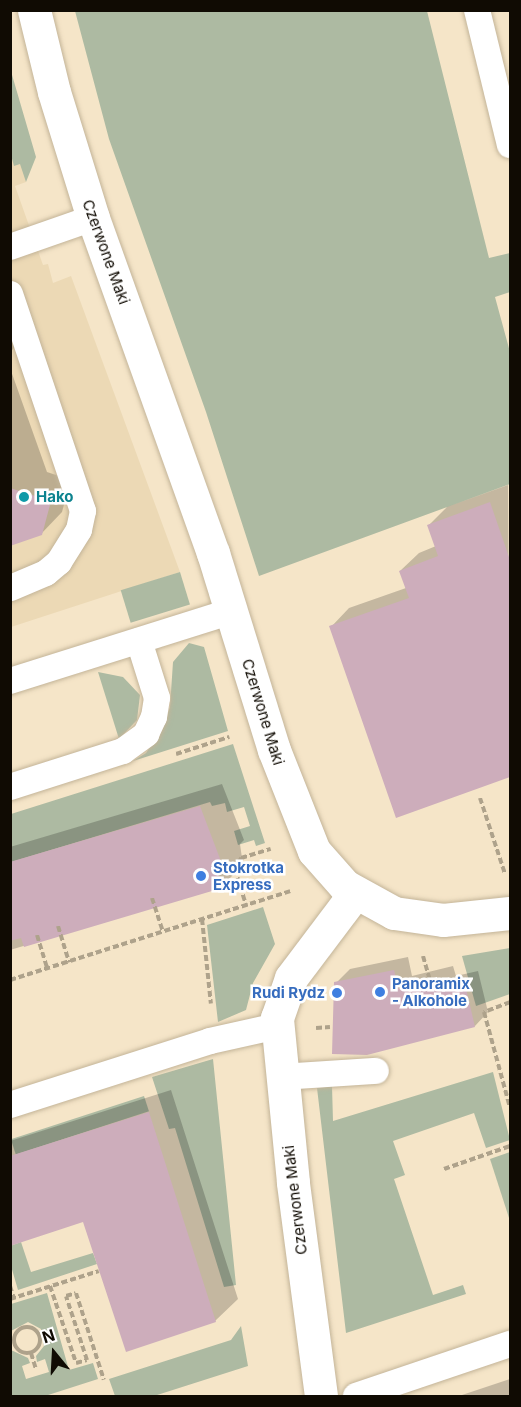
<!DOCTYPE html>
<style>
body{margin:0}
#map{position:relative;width:521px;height:1407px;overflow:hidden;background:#f5e5c8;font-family:Inter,sans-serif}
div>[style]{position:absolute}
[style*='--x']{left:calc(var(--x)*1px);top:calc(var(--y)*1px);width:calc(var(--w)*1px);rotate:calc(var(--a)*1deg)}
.built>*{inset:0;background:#ecd9b5}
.green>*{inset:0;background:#adbaa2;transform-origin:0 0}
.shadow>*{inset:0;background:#0003}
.building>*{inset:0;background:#cdadbb}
.path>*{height:4px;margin-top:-2px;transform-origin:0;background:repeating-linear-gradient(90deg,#aea28b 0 6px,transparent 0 9px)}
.path>.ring{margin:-2px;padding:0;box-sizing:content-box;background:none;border:4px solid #aea28b;border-radius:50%}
.roads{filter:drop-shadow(0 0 2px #c3b498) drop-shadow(0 0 2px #c3b498)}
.lane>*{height:26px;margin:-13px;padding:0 13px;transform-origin:13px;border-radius:13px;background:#fff}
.street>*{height:33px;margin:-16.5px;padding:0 16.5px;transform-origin:16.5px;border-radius:16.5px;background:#fff}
.dots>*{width:16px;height:16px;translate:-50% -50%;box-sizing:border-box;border:3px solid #fff;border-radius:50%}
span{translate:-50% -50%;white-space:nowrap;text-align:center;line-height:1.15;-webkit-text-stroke:5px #fff;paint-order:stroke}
.street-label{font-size:15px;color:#100b03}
.culture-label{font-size:15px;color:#0d838f;font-weight:700}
.left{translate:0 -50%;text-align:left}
.shop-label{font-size:15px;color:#366cbe;font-weight:700}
.right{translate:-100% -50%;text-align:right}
.frame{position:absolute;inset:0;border:12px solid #100b03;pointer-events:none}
.north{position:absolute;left:24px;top:1323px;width:60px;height:60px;-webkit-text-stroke:4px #fff;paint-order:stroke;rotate:342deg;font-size:16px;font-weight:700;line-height:24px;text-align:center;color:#100b03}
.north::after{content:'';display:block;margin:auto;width:21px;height:27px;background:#100b03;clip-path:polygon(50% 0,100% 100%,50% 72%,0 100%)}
</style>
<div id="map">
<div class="built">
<i style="clip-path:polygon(10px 100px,26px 182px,15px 186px,43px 265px,48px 264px,53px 283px,71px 276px,180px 572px,11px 627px)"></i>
</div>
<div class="green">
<i style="clip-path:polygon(75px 11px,427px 11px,489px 258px,510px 253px,510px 292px,495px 297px,510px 352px,510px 484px,259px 576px,206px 412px,109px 139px)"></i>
<i style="clip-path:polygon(10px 68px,36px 157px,26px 182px,20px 164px,14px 166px,11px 155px)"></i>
<i style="left:180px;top:572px;width:34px;height:62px;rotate:73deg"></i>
<i style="clip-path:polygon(189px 643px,204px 647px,228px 731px,133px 761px,146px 753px,163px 728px,170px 707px,173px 662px)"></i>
<i style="clip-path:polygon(98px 672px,123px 677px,140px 695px,137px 720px,119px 739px)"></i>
<i style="clip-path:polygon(233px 744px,265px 843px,256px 846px,254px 840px,238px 845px,234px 831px,250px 826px,244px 807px,227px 812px,225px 803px,212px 806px,210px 802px,11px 862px,11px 814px)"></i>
<i style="clip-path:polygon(263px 907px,275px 944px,253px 983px,246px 1010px,218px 1022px,207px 925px)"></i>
<i style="clip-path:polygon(510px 948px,510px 994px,476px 1006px,462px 956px)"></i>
<i style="clip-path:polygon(213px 1059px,236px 1285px,224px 1287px,175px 1128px,169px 1129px,152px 1077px)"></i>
<i style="clip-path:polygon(493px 1072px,510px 1140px,486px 1148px,474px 1113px,393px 1141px,405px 1175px,394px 1179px,433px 1295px,463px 1285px,466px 1294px,346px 1333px,317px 1088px,332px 1086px,333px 1121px)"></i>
<i style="left:144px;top:1096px;width:16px;height:140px;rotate:72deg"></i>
<i style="clip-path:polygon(510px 1152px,510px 1221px,490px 1159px)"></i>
<i style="clip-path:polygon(21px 1242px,31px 1272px,93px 1253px,97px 1264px,18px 1290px,11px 1266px,10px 1246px)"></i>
<i style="clip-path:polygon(47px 1293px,69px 1370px,93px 1363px,98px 1379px,45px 1396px,12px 1396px,11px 1350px,28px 1358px,30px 1363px,22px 1366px,26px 1379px,49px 1372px,45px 1359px,37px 1362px,36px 1356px,44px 1346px,41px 1329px,28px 1322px,11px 1331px,11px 1304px)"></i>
<i style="clip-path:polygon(241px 1326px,248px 1366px,154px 1396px,115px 1396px,109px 1379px,231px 1340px)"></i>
</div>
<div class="shadow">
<i style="clip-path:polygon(10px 335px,15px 347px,10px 352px)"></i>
<i style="clip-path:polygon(10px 368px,47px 472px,71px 480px,62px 512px,41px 534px,10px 544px)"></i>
<i style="clip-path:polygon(508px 485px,510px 776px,397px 816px,331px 627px,349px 608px,406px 588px,400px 571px,419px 553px,436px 546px,429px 525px,447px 507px)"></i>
<i style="clip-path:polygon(222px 784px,244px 840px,240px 844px,243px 865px,221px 887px,10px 950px,10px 847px)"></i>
<i style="clip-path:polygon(408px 957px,412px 976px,453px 966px,456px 976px,478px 971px,488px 1012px,475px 1026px,336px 983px,350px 969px)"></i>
<i style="clip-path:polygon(171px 1090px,238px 1299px,215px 1321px,84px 1220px,10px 1244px,10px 1141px)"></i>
<i style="clip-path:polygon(510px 1379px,510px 1396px,459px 1396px)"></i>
</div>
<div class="building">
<i style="clip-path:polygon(10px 488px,51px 501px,42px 535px,10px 546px)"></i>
<i style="clip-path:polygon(490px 502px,510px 560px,510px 777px,396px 818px,329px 626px,409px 598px,399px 571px,438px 556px,427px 525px)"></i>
<i style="clip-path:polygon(200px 806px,222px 864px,217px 865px,222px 888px,24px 947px,21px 938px,10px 941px,10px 862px)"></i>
<i style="clip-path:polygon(394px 970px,399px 989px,439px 979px,442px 989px,465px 984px,475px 1027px,367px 1055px,332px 1054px,334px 982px)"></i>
<i style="clip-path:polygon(149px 1112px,216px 1322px,126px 1352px,83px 1222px,10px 1246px,10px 1156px)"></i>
</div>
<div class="path">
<i style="--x:176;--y:754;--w:56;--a:-17.8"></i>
<i style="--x:480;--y:798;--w:80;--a:71.8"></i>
<i style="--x:235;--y:869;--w:38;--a:73"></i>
<i style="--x:218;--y:874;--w:18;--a:-16"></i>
<i style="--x:235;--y:869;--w:13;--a:-61"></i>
<i style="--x:241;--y:858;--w:31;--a:-17"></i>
<i style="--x:152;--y:898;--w:35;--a:72"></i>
<i style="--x:202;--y:919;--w:85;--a:84"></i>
<i style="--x:58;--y:926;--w:38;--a:73"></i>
<i style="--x:37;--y:935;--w:34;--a:73"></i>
<i style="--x:423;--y:956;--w:26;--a:74"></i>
<i style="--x:10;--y:980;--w:294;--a:-17.6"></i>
<i style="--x:510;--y:1002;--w:28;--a:159"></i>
<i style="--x:484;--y:1012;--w:99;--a:74.8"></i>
<i style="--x:316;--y:1028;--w:14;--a:-4"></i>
<i style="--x:444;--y:1169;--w:70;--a:-19.2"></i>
<i style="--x:10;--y:1286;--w:13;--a:72"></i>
<i style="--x:50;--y:1286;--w:81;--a:71.3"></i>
<i style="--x:76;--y:1363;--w:11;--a:-15"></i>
<i style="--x:87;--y:1360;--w:67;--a:-108.2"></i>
<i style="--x:66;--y:1296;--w:10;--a:-17"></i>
<i style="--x:76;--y:1293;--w:91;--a:72.2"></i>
<i style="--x:10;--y:1299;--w:93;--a:-17.5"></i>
<i class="ring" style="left:14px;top:1327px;width:22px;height:22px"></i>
<i style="--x:31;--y:1353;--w:17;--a:73"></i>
</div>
<div class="roads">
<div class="lane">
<i style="--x:477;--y:10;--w:139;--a:76.3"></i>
<i style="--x:10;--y:247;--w:88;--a:-19.3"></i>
<i style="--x:10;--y:294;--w:229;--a:71.4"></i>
<i style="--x:83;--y:511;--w:19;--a:102"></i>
<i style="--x:79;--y:530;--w:38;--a:122"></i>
<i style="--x:59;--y:562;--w:17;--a:140"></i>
<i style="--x:46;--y:573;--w:39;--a:157"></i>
<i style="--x:10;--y:681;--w:233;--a:-17.5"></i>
<i style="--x:10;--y:787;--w:119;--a:-17.7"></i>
<i style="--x:123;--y:751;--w:29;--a:-36"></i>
<i style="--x:146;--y:734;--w:19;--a:-65"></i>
<i style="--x:154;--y:717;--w:19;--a:-81"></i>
<i style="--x:157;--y:698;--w:60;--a:-107.5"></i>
<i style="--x:282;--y:1077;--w:94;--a:-3.7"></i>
<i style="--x:10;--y:1105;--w:210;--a:-17.7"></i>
<i style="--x:210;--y:1041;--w:69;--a:-12.6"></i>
<i style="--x:356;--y:1396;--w:163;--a:-18.7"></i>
</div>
<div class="street">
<i style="--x:34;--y:10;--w:84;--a:76.3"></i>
<i style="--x:54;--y:92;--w:132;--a:72.8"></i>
<i style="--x:93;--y:218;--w:356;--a:70.3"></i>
<i style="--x:213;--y:553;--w:206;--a:72.8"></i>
<i style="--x:274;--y:750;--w:109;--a:68.4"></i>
<i style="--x:314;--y:851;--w:47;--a:48.5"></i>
<i style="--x:345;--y:886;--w:56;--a:28.9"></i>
<i style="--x:394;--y:913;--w:49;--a:8.1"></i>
<i style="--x:443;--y:920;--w:67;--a:-6"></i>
<i style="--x:321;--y:1396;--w:216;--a:-97.5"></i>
<i style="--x:293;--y:1182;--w:165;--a:-95.6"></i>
<i style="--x:277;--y:1018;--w:42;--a:-70.7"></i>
<i style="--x:291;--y:978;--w:106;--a:-53"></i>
</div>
</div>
<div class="dots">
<i style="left:24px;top:497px;background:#0f9aa8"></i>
<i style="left:201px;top:876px;background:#3f7fe0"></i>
<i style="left:380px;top:992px;background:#3f7fe0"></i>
<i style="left:337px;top:993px;background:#3f7fe0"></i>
</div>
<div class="street-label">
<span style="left:106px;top:252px;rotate:70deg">Czerwone Maki</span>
<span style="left:263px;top:712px;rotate:73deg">Czerwone Maki</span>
<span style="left:295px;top:1200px;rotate:-97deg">Czerwone Maki</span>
</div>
<div class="culture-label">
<span class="left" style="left:36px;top:497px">Hako</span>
</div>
<div class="shop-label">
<span class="left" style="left:213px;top:876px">Stokrotka<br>Express</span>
<span class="left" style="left:392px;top:992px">Panoramix<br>- Alkohole</span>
<span class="right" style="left:325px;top:993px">Rudi Rydz</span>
</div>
<div class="frame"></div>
<div class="north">N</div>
</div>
